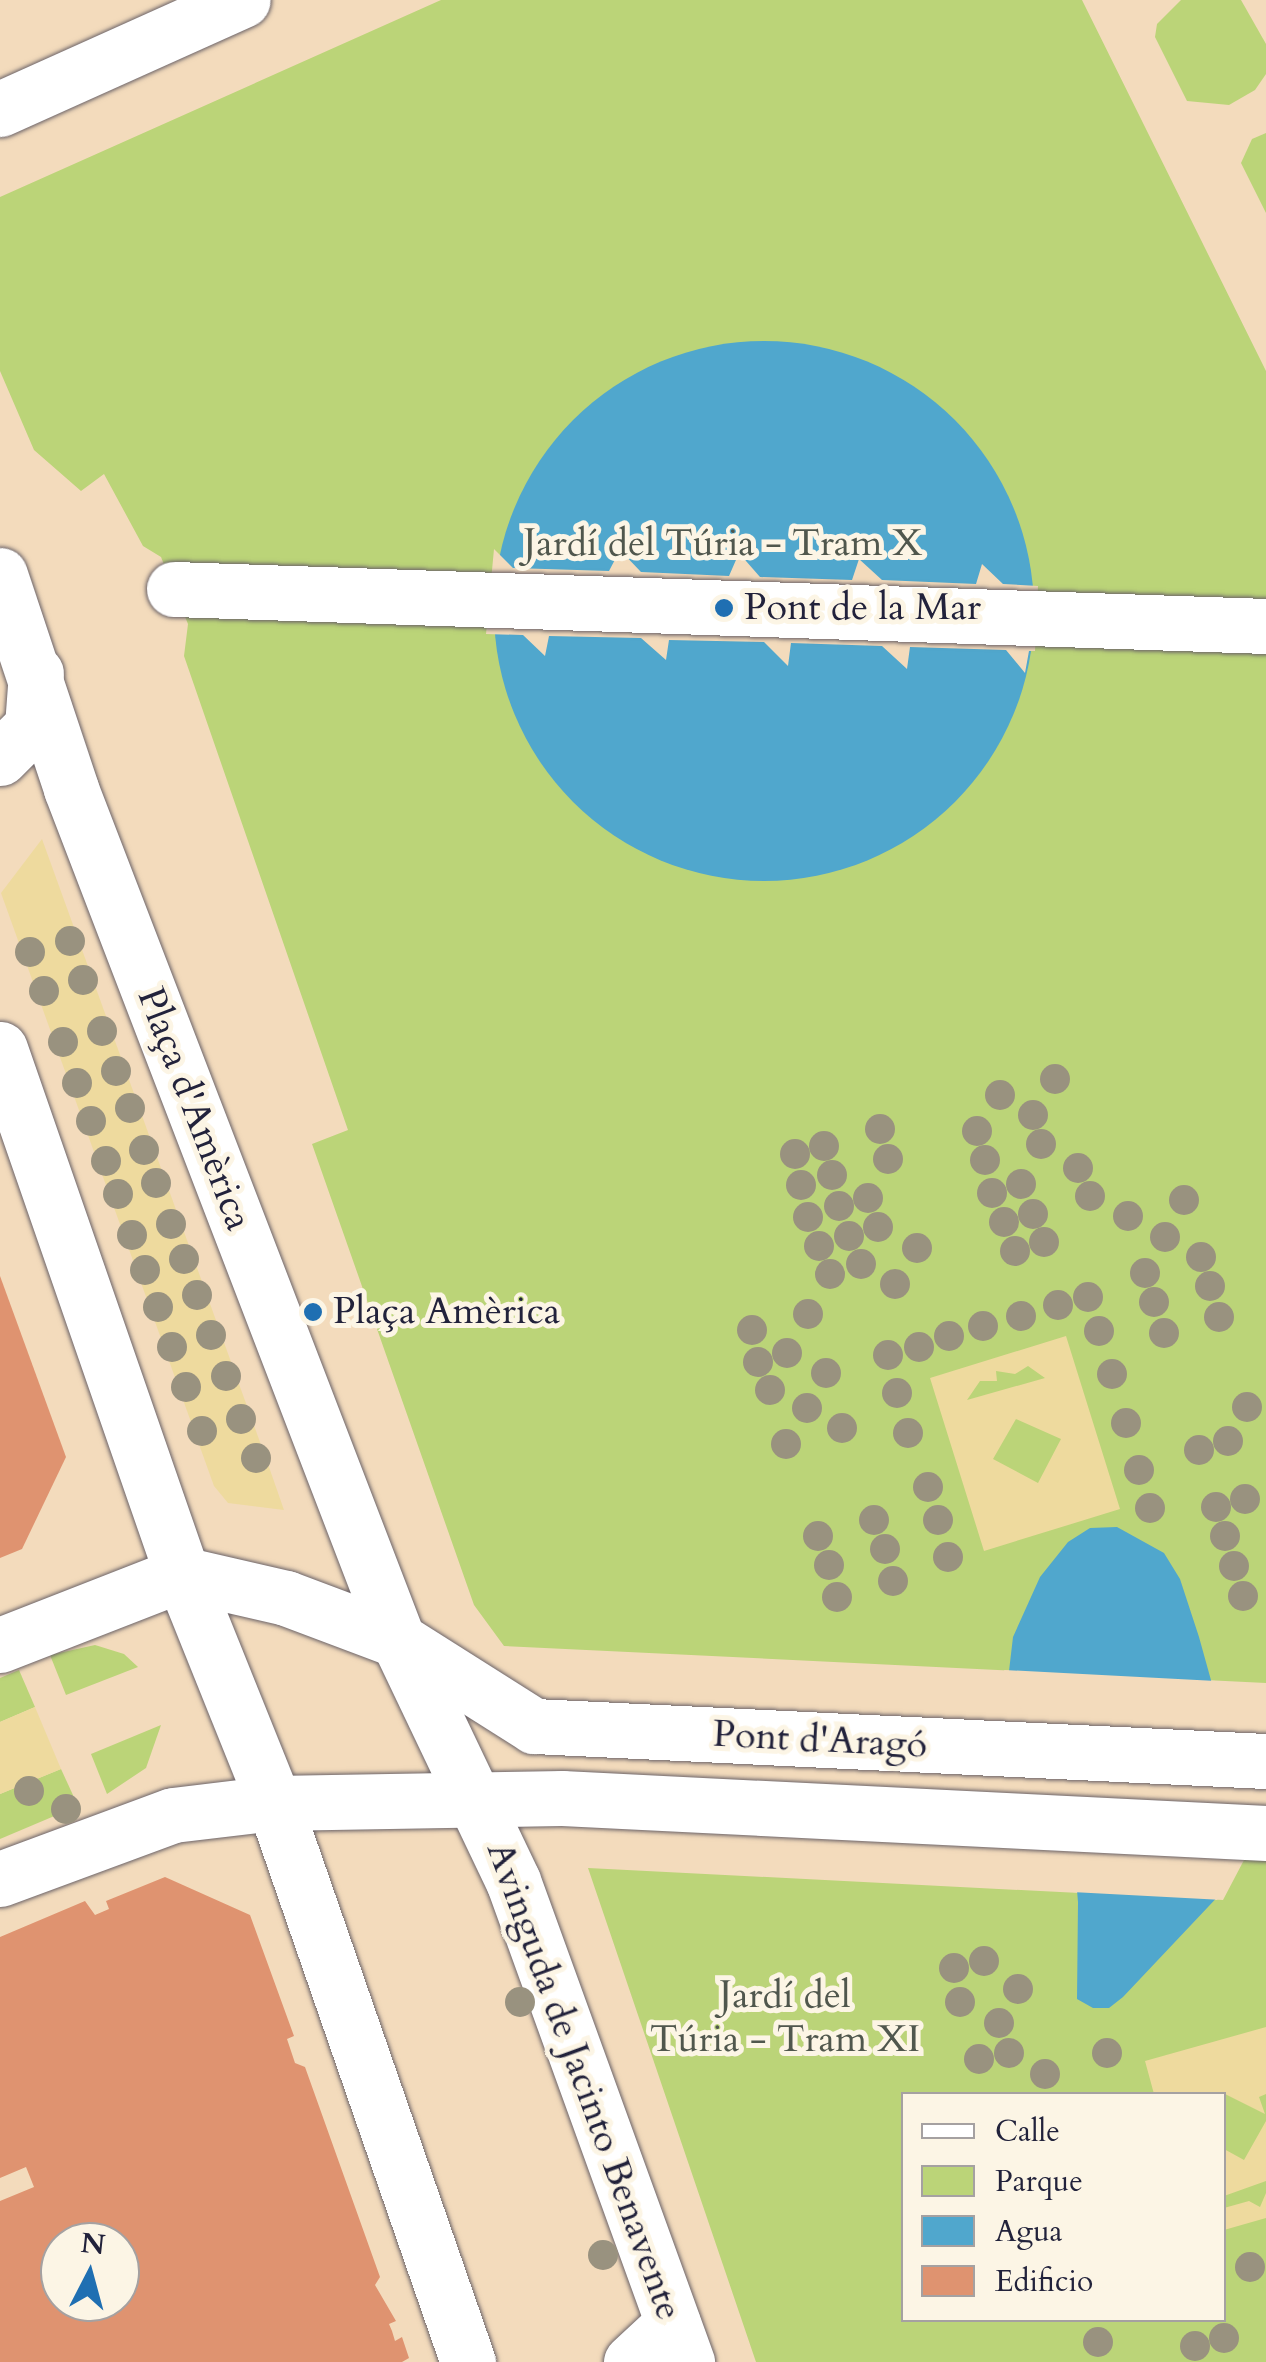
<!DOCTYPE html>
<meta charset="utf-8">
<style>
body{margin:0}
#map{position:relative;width:1266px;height:2362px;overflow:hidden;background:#f3dbbc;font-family:Cardo,serif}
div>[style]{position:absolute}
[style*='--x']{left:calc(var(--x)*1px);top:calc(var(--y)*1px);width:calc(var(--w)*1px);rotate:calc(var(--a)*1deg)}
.green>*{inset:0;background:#bbd478}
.sand>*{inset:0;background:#eeda9e}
.water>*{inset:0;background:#50a7cd}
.round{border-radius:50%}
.pier>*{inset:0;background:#f3dbbc}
.building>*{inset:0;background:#df9370}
.roads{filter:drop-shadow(0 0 2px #6b6368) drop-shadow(0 0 2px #6b6368)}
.minor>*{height:55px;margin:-27.5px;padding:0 27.5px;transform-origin:27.5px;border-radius:27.5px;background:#fff}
.major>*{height:55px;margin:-27.5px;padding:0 27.5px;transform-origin:27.5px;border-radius:27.5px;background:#fff}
.trees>*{width:30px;height:30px;margin:-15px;border-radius:50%;background:#99927f}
.dots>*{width:28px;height:28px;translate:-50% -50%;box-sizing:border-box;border:5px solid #fcf5e5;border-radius:50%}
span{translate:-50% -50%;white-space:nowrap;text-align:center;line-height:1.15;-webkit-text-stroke:10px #fcf5e5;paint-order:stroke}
.park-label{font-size:38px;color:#50574d}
.poi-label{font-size:38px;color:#22223b}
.left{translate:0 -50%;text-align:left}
.street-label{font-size:38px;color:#22223b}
.legend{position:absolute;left:901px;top:2092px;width:325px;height:230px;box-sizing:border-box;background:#fcf5e5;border:2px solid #a5a1a1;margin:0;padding:12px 18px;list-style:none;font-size:30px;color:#22223b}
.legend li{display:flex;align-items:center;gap:20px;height:50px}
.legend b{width:50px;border:2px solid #a5a1a1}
.north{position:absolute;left:40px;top:2222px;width:100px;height:100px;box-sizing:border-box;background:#fcf5e5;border:2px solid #a5a1a1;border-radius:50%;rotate:6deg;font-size:28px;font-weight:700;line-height:40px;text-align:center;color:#22223b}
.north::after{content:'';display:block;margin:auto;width:35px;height:45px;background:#1f6fb2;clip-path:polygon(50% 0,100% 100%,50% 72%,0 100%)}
</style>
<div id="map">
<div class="green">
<i style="clip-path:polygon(441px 0,1082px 0,1266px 371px,1266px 1683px,504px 1646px,474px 1605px,312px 1144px,348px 1130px,184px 656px,188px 624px,161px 557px,143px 546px,104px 474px,81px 491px,34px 450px,0 371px,0 197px)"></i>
<i style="clip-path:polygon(1181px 0,1241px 0,1266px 44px,1266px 74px,1255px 90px,1229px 105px,1187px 101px,1155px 37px,1157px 24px)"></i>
<i style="clip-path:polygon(1266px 133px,1266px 213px,1241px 163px,1252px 139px)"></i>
<i style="clip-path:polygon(95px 1645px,124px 1654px,138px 1667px,66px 1695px,50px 1655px)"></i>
<i style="clip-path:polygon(19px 1670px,35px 1707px,0 1722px,0 1678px)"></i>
<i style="clip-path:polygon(161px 1725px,146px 1768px,107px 1794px,91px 1754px)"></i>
<i style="clip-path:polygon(61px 1769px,78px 1806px,0 1839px,0 1794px)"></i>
<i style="clip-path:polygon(evenodd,1266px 1845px,1266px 2362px,756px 2362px,588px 1868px,1217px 1900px,1239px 1861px,1266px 1845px,904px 2094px,1224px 2094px,1224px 2320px,904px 2320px,904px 2094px)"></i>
</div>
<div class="sand">
<i style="clip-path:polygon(42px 839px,269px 1467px,284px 1510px,228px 1503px,214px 1486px,1px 893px)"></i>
<i style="clip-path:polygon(evenodd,1066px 1336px,1120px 1509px,984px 1551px,930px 1378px,1066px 1336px,1028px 1366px,1045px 1378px,967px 1400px,980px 1381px,997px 1381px,996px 1371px,1015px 1374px,1028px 1366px,1066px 1336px,1016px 1419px,1061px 1439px,1038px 1483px,993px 1459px,1016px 1419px)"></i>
<i style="clip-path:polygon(35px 1707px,61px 1769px,0 1794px,0 1722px)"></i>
<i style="clip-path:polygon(1266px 2027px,1266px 2094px,1259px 2097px,1265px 2114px,1223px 2093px,1154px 2094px,1145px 2061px)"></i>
<i style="clip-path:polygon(1266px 2121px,1266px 2181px,1224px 2196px,1224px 2149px,1244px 2160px)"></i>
<i style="clip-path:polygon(1266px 2193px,1266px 2218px,1224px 2230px,1224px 2208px,1249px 2201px,1260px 2207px)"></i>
</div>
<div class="water">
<i class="round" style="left:494px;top:341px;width:540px;height:540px"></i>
<i style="clip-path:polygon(1117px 1527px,1164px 1553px,1180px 1579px,1199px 1637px,1219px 1709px,1225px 1889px,1123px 1997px,1109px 2008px,1093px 2008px,1077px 1999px,1078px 1902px,1067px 1772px,1009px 1671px,1013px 1637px,1040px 1577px,1068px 1542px,1090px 1528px)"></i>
</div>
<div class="pier">
<i style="clip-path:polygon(494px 549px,513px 568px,609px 571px,620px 550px,641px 572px,729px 576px,739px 553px,760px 577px,852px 580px,859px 559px,882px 580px,976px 584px,982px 564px,1003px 584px,1038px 586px,1035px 651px,1029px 651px,1025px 673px,1006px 650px,910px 647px,907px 669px,882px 646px,791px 643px,788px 666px,764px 642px,669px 640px,666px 660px,641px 638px,549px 636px,545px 656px,523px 635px,486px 634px)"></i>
<i style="clip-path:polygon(1004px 1670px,1216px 1681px,1258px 1802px,1254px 1841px,1223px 1900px,1072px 1892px,1058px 1758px,1023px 1713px)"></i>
</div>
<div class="building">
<i style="clip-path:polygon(0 1276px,66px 1457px,22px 1549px,0 1558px)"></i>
<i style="clip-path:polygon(evenodd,165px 1877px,250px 1915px,294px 2036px,287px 2039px,295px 2063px,305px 2067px,380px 2277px,375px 2285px,396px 2321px,389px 2324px,392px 2331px,395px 2341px,402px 2337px,409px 2358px,402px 2362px,0 2362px,0 2201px,34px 2187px,26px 2167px,0 2178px,0 1937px,85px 1901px,95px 1915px,109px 1909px,106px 1901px,165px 1877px,60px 2242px,120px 2242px,120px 2302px,60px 2302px,60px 2242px)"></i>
</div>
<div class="roads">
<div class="minor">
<i style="--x:174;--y:589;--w:1093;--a:1.94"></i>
</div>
<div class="major">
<i style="--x:0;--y:109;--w:266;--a:-24.2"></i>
<i style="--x:0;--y:575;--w:225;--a:71.6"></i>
<i style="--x:71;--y:789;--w:912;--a:68.98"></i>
<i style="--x:398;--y:1640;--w:267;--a:64.5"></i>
<i style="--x:513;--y:1881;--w:512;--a:70.11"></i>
<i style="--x:0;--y:758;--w:45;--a:-45"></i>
<i style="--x:32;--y:726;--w:53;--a:-85.7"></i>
<i style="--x:0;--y:1049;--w:556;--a:70.88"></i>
<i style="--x:182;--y:1574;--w:247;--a:68.1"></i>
<i style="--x:274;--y:1803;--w:592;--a:70.86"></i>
<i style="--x:0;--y:1645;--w:195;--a:-21.3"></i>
<i style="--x:182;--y:1574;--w:107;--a:13"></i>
<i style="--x:286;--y:1598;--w:120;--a:20.6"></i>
<i style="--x:398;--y:1640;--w:161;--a:32.3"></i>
<i style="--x:534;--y:1726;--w:733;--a:2.74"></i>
<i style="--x:0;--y:1879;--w:184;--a:-20.3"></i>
<i style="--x:173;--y:1815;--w:102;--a:-6.8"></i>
<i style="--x:274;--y:1803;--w:288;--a:-1"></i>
<i style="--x:562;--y:1798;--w:705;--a:2.85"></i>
<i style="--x:631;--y:2362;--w:57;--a:-42.9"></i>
</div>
</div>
<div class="trees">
<i style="left:70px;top:941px"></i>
<i style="left:30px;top:952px"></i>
<i style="left:83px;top:980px"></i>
<i style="left:44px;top:991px"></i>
<i style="left:102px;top:1031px"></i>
<i style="left:63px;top:1042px"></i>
<i style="left:116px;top:1071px"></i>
<i style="left:1055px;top:1079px"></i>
<i style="left:77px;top:1083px"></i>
<i style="left:1000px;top:1095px"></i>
<i style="left:130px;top:1108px"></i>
<i style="left:1033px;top:1115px"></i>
<i style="left:91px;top:1121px"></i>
<i style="left:880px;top:1129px"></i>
<i style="left:977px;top:1131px"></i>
<i style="left:1041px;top:1144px"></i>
<i style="left:824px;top:1146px"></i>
<i style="left:144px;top:1150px"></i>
<i style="left:795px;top:1154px"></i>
<i style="left:888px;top:1159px"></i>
<i style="left:985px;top:1160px"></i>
<i style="left:106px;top:1161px"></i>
<i style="left:1078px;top:1168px"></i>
<i style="left:832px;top:1175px"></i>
<i style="left:156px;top:1183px"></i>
<i style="left:1021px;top:1184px"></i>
<i style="left:801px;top:1185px"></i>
<i style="left:992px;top:1193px"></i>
<i style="left:118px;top:1194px"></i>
<i style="left:1090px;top:1196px"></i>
<i style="left:868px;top:1198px"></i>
<i style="left:1184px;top:1200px"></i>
<i style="left:839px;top:1206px"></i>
<i style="left:1033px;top:1214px"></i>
<i style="left:1128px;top:1216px"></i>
<i style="left:808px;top:1217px"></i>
<i style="left:1004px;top:1222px"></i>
<i style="left:171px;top:1224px"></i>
<i style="left:878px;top:1227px"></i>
<i style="left:132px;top:1235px"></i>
<i style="left:849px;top:1236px"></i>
<i style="left:1165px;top:1237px"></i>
<i style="left:1044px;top:1242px"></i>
<i style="left:819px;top:1246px"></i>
<i style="left:917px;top:1248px"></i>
<i style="left:1015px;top:1251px"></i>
<i style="left:1201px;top:1257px"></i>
<i style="left:184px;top:1259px"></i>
<i style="left:861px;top:1264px"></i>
<i style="left:145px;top:1270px"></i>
<i style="left:1145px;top:1273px"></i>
<i style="left:830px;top:1274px"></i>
<i style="left:895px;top:1284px"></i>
<i style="left:1210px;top:1286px"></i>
<i style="left:197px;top:1295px"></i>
<i style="left:1088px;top:1297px"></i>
<i style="left:1154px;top:1302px"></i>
<i style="left:1058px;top:1305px"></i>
<i style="left:158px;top:1307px"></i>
<i style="left:808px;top:1314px"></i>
<i style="left:1021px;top:1316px"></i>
<i style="left:1219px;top:1317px"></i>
<i style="left:983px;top:1326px"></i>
<i style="left:752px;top:1330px"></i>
<i style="left:1099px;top:1331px"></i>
<i style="left:1164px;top:1333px"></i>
<i style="left:211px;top:1335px"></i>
<i style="left:949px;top:1336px"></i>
<i style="left:172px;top:1347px"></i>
<i style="left:919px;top:1347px"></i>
<i style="left:787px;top:1353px"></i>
<i style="left:888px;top:1355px"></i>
<i style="left:758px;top:1362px"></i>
<i style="left:826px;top:1373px"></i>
<i style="left:1112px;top:1374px"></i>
<i style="left:226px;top:1376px"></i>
<i style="left:186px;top:1387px"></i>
<i style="left:770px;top:1390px"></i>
<i style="left:897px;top:1393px"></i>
<i style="left:1247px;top:1407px"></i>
<i style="left:807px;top:1408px"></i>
<i style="left:241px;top:1419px"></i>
<i style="left:1126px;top:1423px"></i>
<i style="left:842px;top:1428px"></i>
<i style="left:202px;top:1431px"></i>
<i style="left:908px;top:1433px"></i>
<i style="left:1228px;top:1441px"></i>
<i style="left:786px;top:1444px"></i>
<i style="left:1199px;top:1450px"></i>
<i style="left:256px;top:1458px"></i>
<i style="left:1139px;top:1470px"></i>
<i style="left:928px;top:1487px"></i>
<i style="left:1245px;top:1499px"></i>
<i style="left:1216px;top:1507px"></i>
<i style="left:1150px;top:1508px"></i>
<i style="left:874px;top:1520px"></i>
<i style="left:938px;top:1520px"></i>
<i style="left:818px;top:1536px"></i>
<i style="left:1225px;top:1536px"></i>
<i style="left:885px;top:1549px"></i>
<i style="left:948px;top:1557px"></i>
<i style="left:829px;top:1565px"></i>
<i style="left:1234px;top:1566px"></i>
<i style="left:893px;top:1581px"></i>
<i style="left:1243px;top:1596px"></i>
<i style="left:837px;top:1597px"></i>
<i style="left:29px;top:1791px"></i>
<i style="left:66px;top:1809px"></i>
<i style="left:984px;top:1961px"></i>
<i style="left:954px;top:1968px"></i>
<i style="left:1018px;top:1989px"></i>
<i style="left:520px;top:2002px"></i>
<i style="left:960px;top:2002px"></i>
<i style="left:999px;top:2023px"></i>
<i style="left:1009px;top:2053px"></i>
<i style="left:1107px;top:2053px"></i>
<i style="left:979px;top:2059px"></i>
<i style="left:1045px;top:2074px"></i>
<i style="left:603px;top:2255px"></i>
<i style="left:1250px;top:2267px"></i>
<i style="left:1224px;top:2338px"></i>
<i style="left:1098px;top:2342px"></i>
<i style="left:1195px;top:2346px"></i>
</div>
<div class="dots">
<i style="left:724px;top:608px;background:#1f6fb2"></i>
<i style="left:313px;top:1312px;background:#1f6fb2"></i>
</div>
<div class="park-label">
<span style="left:723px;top:544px">Jardí del Túria - Tram X</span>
<span style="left:785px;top:2018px">Jardí del<br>Túria - Tram XI</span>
</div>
<div class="poi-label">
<span class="left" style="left:744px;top:608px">Pont de la Mar</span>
<span class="left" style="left:333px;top:1312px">Plaça Amèrica</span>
</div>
<div class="street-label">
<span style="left:194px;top:1109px;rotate:69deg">Plaça d'Amèrica</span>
<span style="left:820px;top:1740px;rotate:3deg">Pont d'Aragó</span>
<span style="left:584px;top:2081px;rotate:70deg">Avinguda de Jacinto Benavente</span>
</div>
<ul class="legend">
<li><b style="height:12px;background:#fff"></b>Calle</li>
<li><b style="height:28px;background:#bbd478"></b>Parque</li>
<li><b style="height:28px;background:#50a7cd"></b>Agua</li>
<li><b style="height:28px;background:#df9370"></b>Edificio</li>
</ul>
<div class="north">N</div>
</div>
